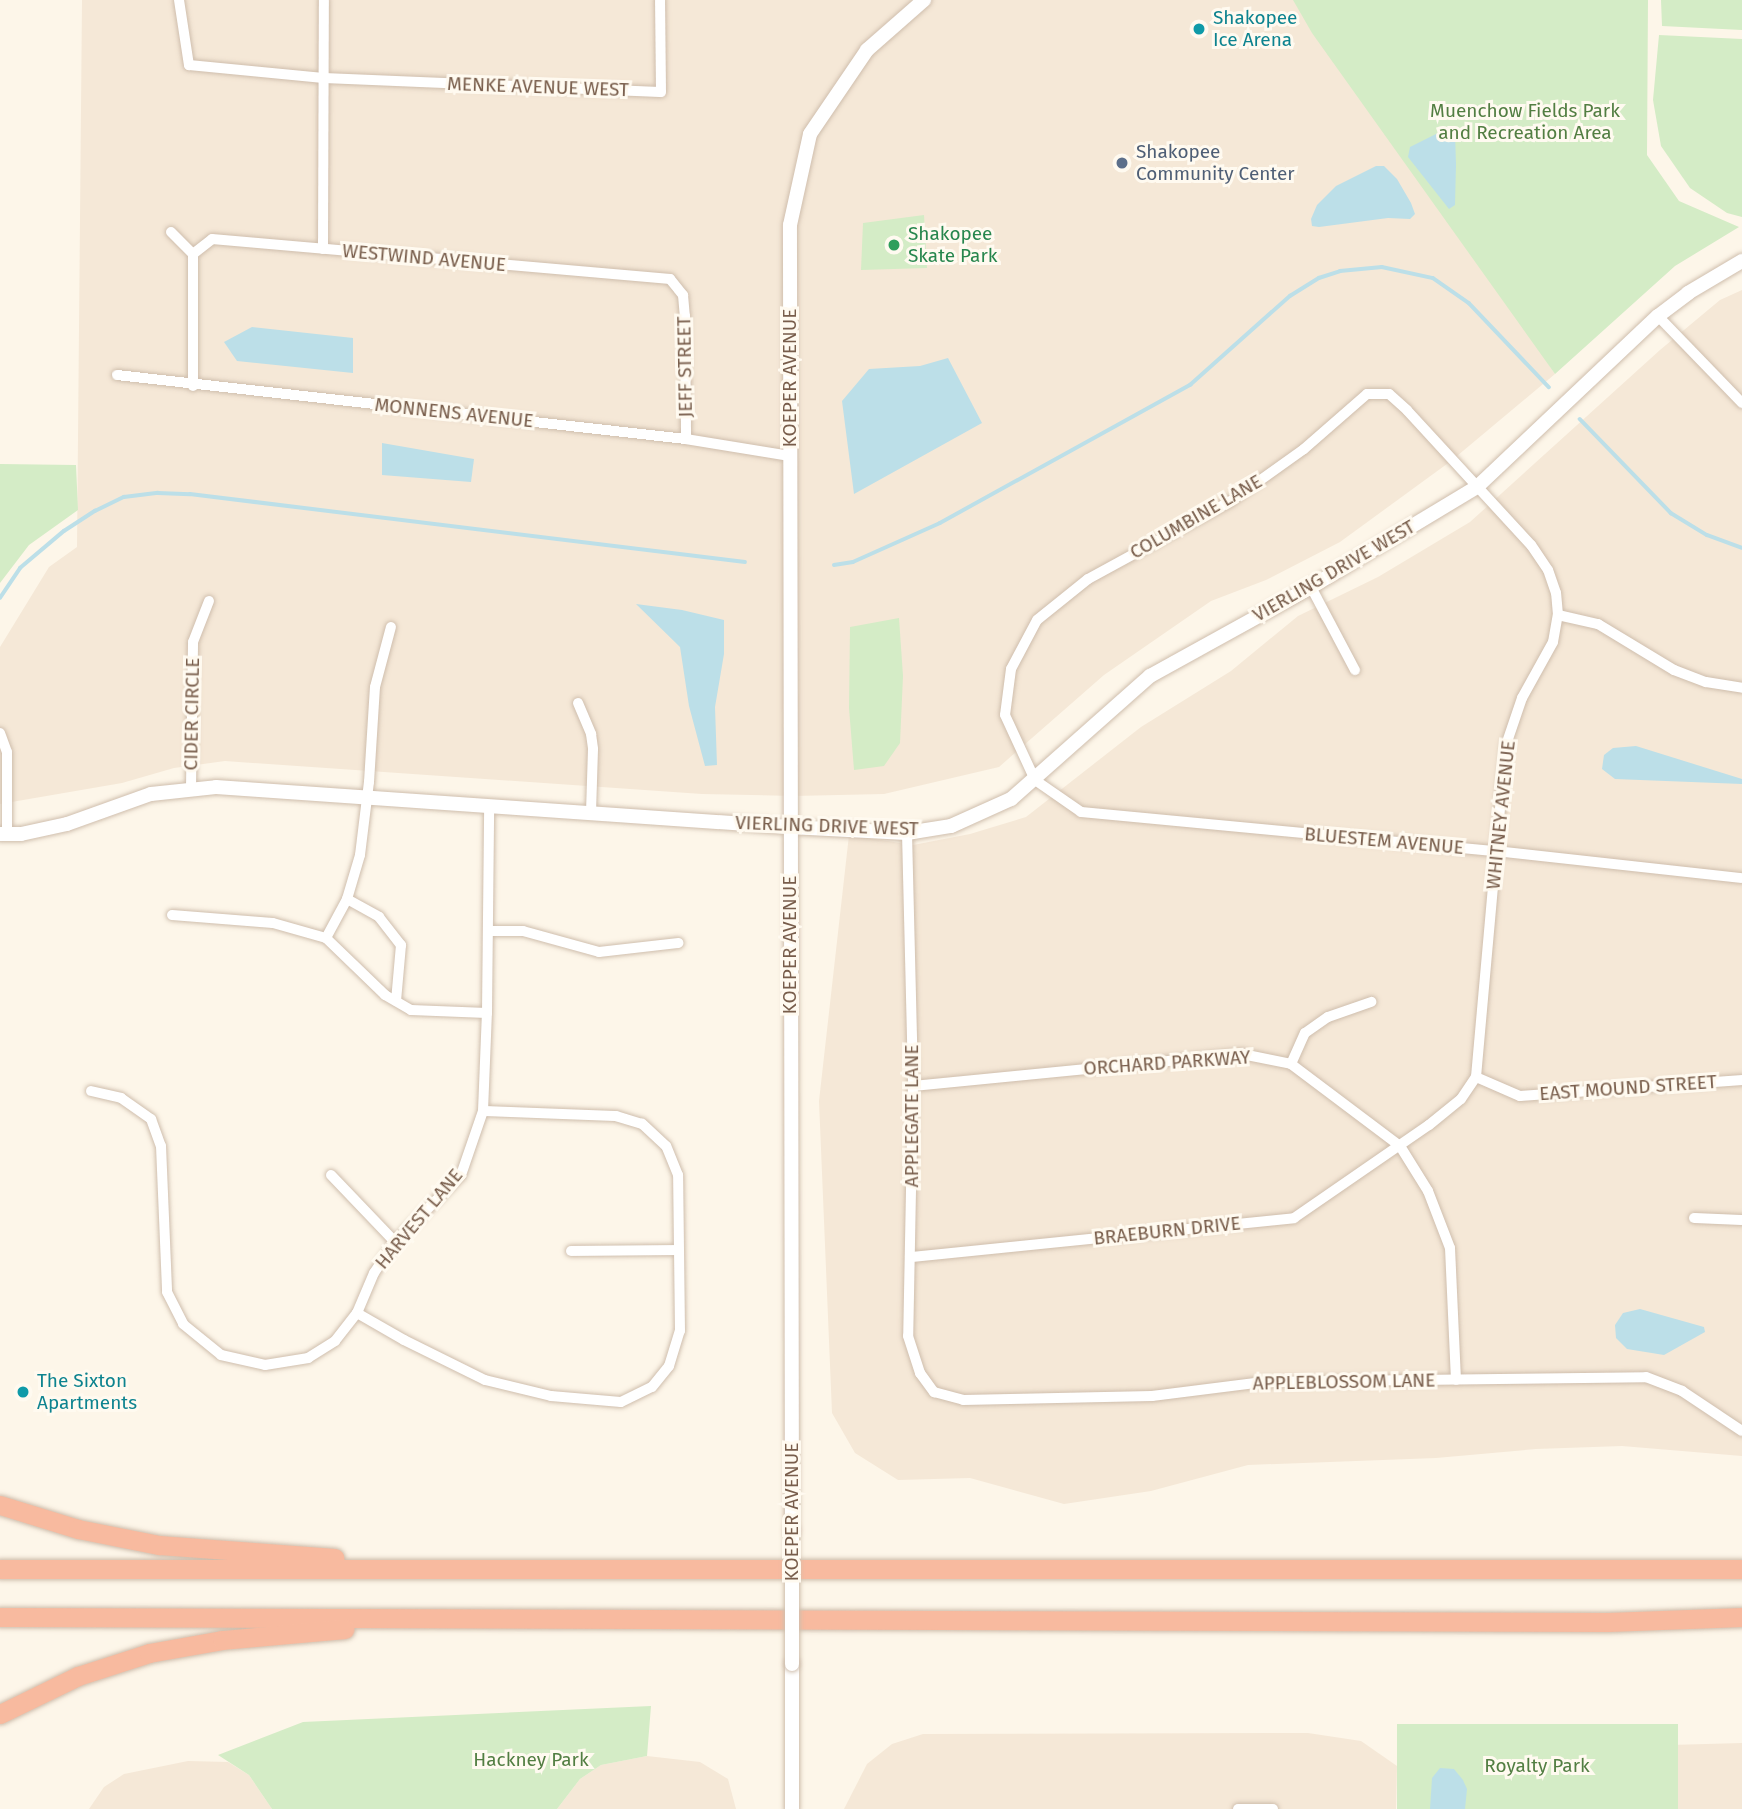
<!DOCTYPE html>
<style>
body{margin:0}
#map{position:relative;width:1742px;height:1809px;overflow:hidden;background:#fdf6e9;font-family:"Fira Sans",sans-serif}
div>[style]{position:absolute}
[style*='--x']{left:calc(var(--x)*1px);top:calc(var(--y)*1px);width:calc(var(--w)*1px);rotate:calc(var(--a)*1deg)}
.residential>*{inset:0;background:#f5e8d7}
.green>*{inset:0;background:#d4ecc6;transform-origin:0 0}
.water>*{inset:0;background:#bcdfe8}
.stream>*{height:3.5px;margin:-1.75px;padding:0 1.75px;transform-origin:1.75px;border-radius:1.75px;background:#bcdfe8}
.roads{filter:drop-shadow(0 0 2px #cfbead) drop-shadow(0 0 2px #cfbead)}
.minor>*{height:10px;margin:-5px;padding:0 5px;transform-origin:5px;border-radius:5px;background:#fff}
.tertiary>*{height:14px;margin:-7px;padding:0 7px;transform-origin:7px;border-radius:7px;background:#fff}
.motorway>*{height:19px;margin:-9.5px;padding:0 9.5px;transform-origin:9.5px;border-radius:9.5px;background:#f8ba9f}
.bridges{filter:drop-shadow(0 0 2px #cfbead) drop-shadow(0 0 2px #cfbead)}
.tertiary-bridge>*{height:14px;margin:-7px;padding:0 7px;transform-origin:7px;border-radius:7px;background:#fff}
.dots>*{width:19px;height:19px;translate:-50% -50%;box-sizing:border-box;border:4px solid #fffaf0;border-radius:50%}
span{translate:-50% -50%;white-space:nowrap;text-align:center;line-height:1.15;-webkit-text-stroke:6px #fffaf0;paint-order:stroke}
.culture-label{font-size:19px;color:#0d838f}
.left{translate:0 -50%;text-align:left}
.street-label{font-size:19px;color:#785d4b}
.park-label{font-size:19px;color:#527e42}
.service-label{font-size:19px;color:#4e5e75}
.leisure-label{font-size:19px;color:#27864d}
</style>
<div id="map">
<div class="residential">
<i style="clip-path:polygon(82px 0,1307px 0,1555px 374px,1451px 461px,1340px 542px,1266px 580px,1211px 601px,1104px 675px,999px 767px,884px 794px,793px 796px,702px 794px,225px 761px,174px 768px,122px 783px,0 804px,0 647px,49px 567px,77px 547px)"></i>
<i style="clip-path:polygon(1742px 290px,1742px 1456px,1622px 1446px,1536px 1449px,1436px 1458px,1248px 1465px,1151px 1491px,1064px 1504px,970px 1478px,898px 1480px,855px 1453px,832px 1413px,819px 1101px,849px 835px,913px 845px,970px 834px,1026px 817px,1141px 727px,1231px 671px,1298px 616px,1378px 577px,1470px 522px,1660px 350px,1720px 300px)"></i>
<i style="clip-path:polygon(1308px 1733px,1361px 1741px,1397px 1766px,1396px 1809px,844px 1809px,867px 1764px,892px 1744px,923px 1734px)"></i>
<i style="clip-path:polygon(1742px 1743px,1742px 1809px,1643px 1809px,1670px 1745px)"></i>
<i style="clip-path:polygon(647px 1756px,700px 1762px,728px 1779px,736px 1809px,557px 1809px,580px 1779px,601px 1765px)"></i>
<i style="clip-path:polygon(188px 1761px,228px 1762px,249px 1775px,272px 1809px,89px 1809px,104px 1787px,124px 1774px)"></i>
</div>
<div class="green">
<i style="clip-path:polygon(1293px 0,1648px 0,1647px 155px,1679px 201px,1739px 227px,1675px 266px,1555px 374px,1312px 33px)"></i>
<i style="clip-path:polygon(1661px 0,1742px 0,1742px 30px,1662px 26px)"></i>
<i style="clip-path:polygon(1659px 35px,1742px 39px,1742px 217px,1727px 213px,1690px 188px,1661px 146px,1653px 100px)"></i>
<i style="clip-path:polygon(924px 215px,927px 268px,861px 270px,863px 223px)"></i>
<i style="clip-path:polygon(0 464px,76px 465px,78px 510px,29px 545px,0 583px)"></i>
<i style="clip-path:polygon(899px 618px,903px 676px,900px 743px,884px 766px,854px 770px,849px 708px,850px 627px)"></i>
<i style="clip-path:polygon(651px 1706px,647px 1756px,601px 1765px,580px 1779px,557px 1809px,272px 1809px,249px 1775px,218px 1755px,303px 1722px)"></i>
<i style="left:1397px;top:1724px;width:281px;height:85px"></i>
</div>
<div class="water">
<i style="clip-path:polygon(1448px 128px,1455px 132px,1456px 165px,1455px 205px,1449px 209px,1408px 157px,1410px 147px)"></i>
<i style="clip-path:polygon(1376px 166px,1384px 166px,1397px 179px,1411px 203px,1415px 214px,1410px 219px,1388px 218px,1319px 227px,1312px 226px,1311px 219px,1317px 205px,1336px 186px)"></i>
<i style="clip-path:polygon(252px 327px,353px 338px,353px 373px,237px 361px,224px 342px)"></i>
<i style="clip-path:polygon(948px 358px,982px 423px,854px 494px,842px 401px,869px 369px,920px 366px)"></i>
<i style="clip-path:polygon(382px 443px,474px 459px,471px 482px,382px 475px)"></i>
<i style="clip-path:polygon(636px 604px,682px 610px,724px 620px,724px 654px,715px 707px,717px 765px,705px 766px,689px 706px,680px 647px)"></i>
<i style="clip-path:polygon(1636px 746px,1742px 779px,1742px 784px,1615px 779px,1602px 769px,1604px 755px,1613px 748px)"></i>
<i style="clip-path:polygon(1640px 1309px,1704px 1327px,1705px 1332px,1664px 1355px,1627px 1349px,1616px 1338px,1615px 1325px,1623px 1313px)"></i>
<i style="clip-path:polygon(1440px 1768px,1454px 1769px,1463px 1780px,1467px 1789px,1465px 1809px,1430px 1809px,1432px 1778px)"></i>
</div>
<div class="stream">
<i style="--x:1580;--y:419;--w:131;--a:45.9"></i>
<i style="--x:1671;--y:513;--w:42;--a:31.4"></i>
<i style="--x:1707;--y:535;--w:37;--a:20"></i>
<i style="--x:834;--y:565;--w:19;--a:-9"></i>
<i style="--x:853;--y:562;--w:95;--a:-24.1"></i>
<i style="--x:940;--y:523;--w:286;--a:-28.9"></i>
<i style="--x:1190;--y:385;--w:134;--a:-41.7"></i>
<i style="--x:1290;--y:296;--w:34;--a:-32"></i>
<i style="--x:1319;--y:278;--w:22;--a:-18"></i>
<i style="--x:1340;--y:271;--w:42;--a:-5.4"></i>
<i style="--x:1382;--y:267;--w:52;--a:12.2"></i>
<i style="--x:1433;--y:278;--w:44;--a:34.8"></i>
<i style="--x:1469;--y:303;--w:116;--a:46.4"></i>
<i style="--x:0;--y:598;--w:36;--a:-56"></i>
<i style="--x:20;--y:568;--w:57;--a:-40.1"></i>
<i style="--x:64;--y:531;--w:37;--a:-33"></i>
<i style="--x:95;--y:511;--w:32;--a:-26"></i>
<i style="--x:124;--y:497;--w:34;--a:-7"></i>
<i style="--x:158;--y:493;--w:32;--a:2"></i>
<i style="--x:190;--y:494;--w:559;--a:6.99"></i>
</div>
<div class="roads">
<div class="minor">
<i style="--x:179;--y:0;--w:66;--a:81.3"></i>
<i style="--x:189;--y:65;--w:135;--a:5.5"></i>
<i style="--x:323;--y:78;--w:338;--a:2.4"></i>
<i style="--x:661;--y:92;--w:92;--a:-90.6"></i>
<i style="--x:171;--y:232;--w:31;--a:45"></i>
<i style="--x:193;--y:254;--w:24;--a:-38"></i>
<i style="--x:212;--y:239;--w:460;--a:5"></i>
<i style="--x:670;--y:279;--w:21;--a:51"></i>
<i style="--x:683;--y:295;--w:21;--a:85"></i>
<i style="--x:685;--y:316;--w:123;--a:89.5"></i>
<i style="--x:323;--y:249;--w:249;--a:-89.8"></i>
<i style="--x:193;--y:254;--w:132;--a:90"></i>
<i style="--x:1658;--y:316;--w:121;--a:46"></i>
<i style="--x:117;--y:375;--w:573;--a:6.42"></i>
<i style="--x:686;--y:439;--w:105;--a:9.3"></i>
<i style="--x:1311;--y:587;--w:94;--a:62.1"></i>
<i style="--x:1558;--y:615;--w:41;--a:12.7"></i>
<i style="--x:1598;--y:624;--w:89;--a:31.2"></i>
<i style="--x:1674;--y:670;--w:34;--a:21"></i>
<i style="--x:1706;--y:682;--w:36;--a:9"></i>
<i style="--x:578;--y:703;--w:34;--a:67"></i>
<i style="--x:591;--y:734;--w:15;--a:82"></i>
<i style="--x:593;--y:749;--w:64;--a:91.8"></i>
<i style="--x:0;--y:733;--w:20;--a:70"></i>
<i style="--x:7;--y:752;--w:83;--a:90"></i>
<i style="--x:191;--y:788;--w:146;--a:-89.2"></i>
<i style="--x:193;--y:642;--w:44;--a:-68.7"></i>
<i style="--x:907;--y:833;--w:253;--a:88.6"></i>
<i style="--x:913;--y:1086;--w:250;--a:91.1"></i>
<i style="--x:908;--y:1336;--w:39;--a:72"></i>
<i style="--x:920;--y:1373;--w:24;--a:54"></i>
<i style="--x:934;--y:1392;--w:30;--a:15"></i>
<i style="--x:963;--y:1400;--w:189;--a:-1.2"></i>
<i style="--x:1152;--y:1396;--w:112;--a:-7.2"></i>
<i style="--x:1263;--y:1382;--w:383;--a:-0.7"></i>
<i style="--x:1646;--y:1377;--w:39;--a:21"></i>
<i style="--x:1682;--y:1391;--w:72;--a:33.7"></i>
<i style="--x:347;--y:899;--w:37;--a:29"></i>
<i style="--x:379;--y:917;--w:36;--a:52"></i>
<i style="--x:401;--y:945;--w:56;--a:95.1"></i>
<i style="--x:172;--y:915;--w:101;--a:4.5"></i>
<i style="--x:273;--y:923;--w:55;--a:15.8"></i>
<i style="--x:326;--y:938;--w:82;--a:44"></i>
<i style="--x:385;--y:995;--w:30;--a:30"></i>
<i style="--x:411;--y:1010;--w:76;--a:2.3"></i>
<i style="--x:488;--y:931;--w:35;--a:0"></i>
<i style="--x:523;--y:931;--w:79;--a:15.4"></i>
<i style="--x:599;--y:952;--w:80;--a:-6.5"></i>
<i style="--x:326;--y:938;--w:44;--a:-61.7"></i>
<i style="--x:347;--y:899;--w:46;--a:-73.5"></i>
<i style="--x:360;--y:855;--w:74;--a:-83"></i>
<i style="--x:369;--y:782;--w:95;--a:-86.4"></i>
<i style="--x:375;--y:687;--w:62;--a:-75.1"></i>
<i style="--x:1291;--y:1064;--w:34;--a:-66"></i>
<i style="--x:1305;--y:1033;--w:28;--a:-35"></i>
<i style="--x:1328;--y:1017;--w:46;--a:-19.2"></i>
<i style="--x:1476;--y:1077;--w:48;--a:23.4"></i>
<i style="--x:1520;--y:1096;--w:223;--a:-4.1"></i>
<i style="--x:913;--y:1086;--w:331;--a:-5.6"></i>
<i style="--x:1242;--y:1054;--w:50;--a:11.5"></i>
<i style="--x:1291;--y:1064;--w:136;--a:37"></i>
<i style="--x:1400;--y:1146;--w:53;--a:58.1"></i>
<i style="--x:1428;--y:1191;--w:61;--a:68.9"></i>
<i style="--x:1450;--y:1248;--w:132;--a:87.4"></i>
<i style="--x:91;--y:1091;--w:31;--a:13"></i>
<i style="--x:121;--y:1098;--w:37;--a:35"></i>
<i style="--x:151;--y:1119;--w:29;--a:70"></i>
<i style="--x:161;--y:1146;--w:146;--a:87.6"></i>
<i style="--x:167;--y:1292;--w:36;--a:63"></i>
<i style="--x:183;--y:1324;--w:49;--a:39.2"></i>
<i style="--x:221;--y:1355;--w:45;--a:12.8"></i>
<i style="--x:265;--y:1365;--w:44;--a:-9.2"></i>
<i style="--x:308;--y:1358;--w:32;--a:-32"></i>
<i style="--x:335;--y:1341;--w:36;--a:-52"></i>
<i style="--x:357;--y:1313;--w:43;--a:-67"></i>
<i style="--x:374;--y:1273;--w:37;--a:-56"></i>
<i style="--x:395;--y:1242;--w:94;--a:-45.4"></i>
<i style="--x:461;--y:1175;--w:68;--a:-71"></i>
<i style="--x:483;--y:1111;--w:98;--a:-87.7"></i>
<i style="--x:487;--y:1013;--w:205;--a:-89.4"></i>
<i style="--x:331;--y:1175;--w:93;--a:46.3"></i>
<i style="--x:1694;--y:1218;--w:48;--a:2.4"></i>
<i style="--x:571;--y:1251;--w:105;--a:-0.5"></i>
<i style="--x:912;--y:1257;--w:384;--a:-5.8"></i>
<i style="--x:1294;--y:1218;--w:164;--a:-34.6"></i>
<i style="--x:1429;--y:1125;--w:41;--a:-39.1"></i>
<i style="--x:1461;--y:1099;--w:27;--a:-56"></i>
<i style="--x:1476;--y:1077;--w:227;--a:-84.9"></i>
<i style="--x:1496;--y:851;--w:106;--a:-84.6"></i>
<i style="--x:1506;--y:745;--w:50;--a:-71.2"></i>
<i style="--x:1522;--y:698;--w:64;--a:-61"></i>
<i style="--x:1553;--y:642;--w:27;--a:-80"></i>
<i style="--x:1558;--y:615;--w:22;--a:-95"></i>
<i style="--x:1556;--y:593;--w:24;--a:-109"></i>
<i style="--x:1548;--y:570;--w:30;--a:-124"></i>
<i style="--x:1531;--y:545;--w:183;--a:-132.6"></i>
<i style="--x:1407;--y:410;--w:24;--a:-138"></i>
<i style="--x:1389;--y:394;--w:22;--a:180"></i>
<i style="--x:1367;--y:394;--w:84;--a:138.9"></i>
<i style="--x:1304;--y:449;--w:90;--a:144.5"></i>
<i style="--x:1231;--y:501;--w:163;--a:151.4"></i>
<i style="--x:1088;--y:579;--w:65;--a:141.2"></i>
<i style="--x:1037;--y:620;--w:55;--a:118"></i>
<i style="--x:1011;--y:669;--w:46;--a:97.4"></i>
<i style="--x:1005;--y:715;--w:72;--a:65.2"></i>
<i style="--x:1035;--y:780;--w:56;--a:34.8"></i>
<i style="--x:1081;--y:812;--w:417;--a:5.4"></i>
<i style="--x:1496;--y:851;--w:247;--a:6.3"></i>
<i style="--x:357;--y:1313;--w:54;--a:29.9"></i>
<i style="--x:404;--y:1340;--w:90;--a:26.3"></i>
<i style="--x:485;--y:1380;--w:68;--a:13.6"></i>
<i style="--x:551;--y:1396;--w:70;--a:4.9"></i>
<i style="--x:621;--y:1402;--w:34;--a:-26"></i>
<i style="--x:652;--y:1387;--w:27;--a:-51"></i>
<i style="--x:669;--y:1366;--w:37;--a:-73"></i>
<i style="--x:680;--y:1331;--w:156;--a:-90.7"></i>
<i style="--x:678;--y:1175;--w:31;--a:-112"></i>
<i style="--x:666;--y:1146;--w:33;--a:-137"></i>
<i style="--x:642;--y:1124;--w:27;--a:-163"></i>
<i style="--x:616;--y:1116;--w:133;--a:-177.8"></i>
<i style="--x:1238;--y:1809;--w:35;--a:0"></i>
</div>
<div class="tertiary">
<i style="--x:0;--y:834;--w:21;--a:0"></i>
<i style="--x:21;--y:834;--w:47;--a:-12.3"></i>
<i style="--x:67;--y:824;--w:89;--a:-19.7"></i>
<i style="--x:151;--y:794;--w:65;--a:-6.1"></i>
<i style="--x:216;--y:787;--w:575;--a:3.99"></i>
<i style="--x:790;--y:827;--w:117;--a:2.9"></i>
<i style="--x:907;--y:833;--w:45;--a:-9"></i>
<i style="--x:951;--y:826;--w:66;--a:-24.2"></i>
<i style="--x:1011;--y:799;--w:186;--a:-41.5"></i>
<i style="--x:1150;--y:676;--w:184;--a:-28.9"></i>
<i style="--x:1311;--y:587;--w:194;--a:-31.1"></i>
<i style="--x:1477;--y:487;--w:249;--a:-43.4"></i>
<i style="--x:1658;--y:316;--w:38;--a:-37"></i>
<i style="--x:1688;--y:293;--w:63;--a:-30.7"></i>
<i style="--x:792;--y:1531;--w:1306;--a:-90.09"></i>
<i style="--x:790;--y:225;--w:93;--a:-77.6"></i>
<i style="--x:810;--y:134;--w:102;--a:-55.8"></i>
<i style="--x:867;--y:50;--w:76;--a:-41.3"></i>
<i style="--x:792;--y:1664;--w:145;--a:90"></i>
</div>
<div class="motorway">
<i style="--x:0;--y:1505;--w:82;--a:17.1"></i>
<i style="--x:78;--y:1529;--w:83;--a:11.2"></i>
<i style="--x:159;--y:1545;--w:176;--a:4.2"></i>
<i style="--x:0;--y:1569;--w:1742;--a:0"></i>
<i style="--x:0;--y:1617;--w:1608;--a:0.18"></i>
<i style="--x:1608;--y:1622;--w:134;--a:-2.1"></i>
<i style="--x:0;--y:1714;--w:87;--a:-26"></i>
<i style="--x:78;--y:1676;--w:75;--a:-17.9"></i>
<i style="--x:149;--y:1653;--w:74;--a:-10.1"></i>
<i style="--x:222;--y:1640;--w:123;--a:-5.1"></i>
</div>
</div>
<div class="bridges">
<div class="tertiary-bridge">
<i style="--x:792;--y:1531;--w:133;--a:90"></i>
</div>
</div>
<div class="dots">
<i style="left:1199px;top:29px;background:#0f9aa8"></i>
<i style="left:1122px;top:163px;background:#5c6f8a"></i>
<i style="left:894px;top:245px;background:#2e9e5b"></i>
<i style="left:23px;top:1392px;background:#0f9aa8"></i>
</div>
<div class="culture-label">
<span class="left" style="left:1213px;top:29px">Shakopee<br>Ice Arena</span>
<span class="left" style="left:37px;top:1392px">The Sixton<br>Apartments</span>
</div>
<div class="street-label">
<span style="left:538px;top:87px;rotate:2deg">MENKE AVENUE WEST</span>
<span style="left:424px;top:258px;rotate:5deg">WESTWIND AVENUE</span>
<span style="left:685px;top:367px;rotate:-91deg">JEFF STREET</span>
<span style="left:790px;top:378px;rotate:-90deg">KOEPER AVENUE</span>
<span style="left:454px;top:413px;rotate:6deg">MONNENS AVENUE</span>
<span style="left:1196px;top:517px;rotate:-30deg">COLUMBINE LANE</span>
<span style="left:1334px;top:571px;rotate:-30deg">VIERLING DRIVE WEST</span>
<span style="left:192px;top:714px;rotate:-89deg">CIDER CIRCLE</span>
<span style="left:1501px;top:815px;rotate:-84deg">WHITNEY AVENUE</span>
<span style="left:827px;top:826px;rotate:2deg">VIERLING DRIVE WEST</span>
<span style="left:1384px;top:841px;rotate:5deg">BLUESTEM AVENUE</span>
<span style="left:790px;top:945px;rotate:-90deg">KOEPER AVENUE</span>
<span style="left:1167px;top:1063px;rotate:-4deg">ORCHARD PARKWAY</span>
<span style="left:1628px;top:1088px;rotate:-4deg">EAST MOUND STREET</span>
<span style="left:912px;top:1116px;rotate:-90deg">APPLEGATE LANE</span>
<span style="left:419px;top:1219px;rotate:-50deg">HARVEST LANE</span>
<span style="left:1167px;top:1231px;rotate:-6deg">BRAEBURN DRIVE</span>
<span style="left:1344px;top:1382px;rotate:-1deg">APPLEBLOSSOM LANE</span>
<span style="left:792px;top:1512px;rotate:-90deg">KOEPER AVENUE</span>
</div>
<div class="park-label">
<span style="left:1525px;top:122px">Muenchow Fields Park<br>and Recreation Area</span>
<span style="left:531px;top:1760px">Hackney Park</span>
<span style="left:1537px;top:1766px">Royalty Park</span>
</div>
<div class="service-label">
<span class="left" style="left:1136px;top:163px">Shakopee<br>Community Center</span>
</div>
<div class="leisure-label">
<span class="left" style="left:908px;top:245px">Shakopee<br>Skate Park</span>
</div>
</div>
